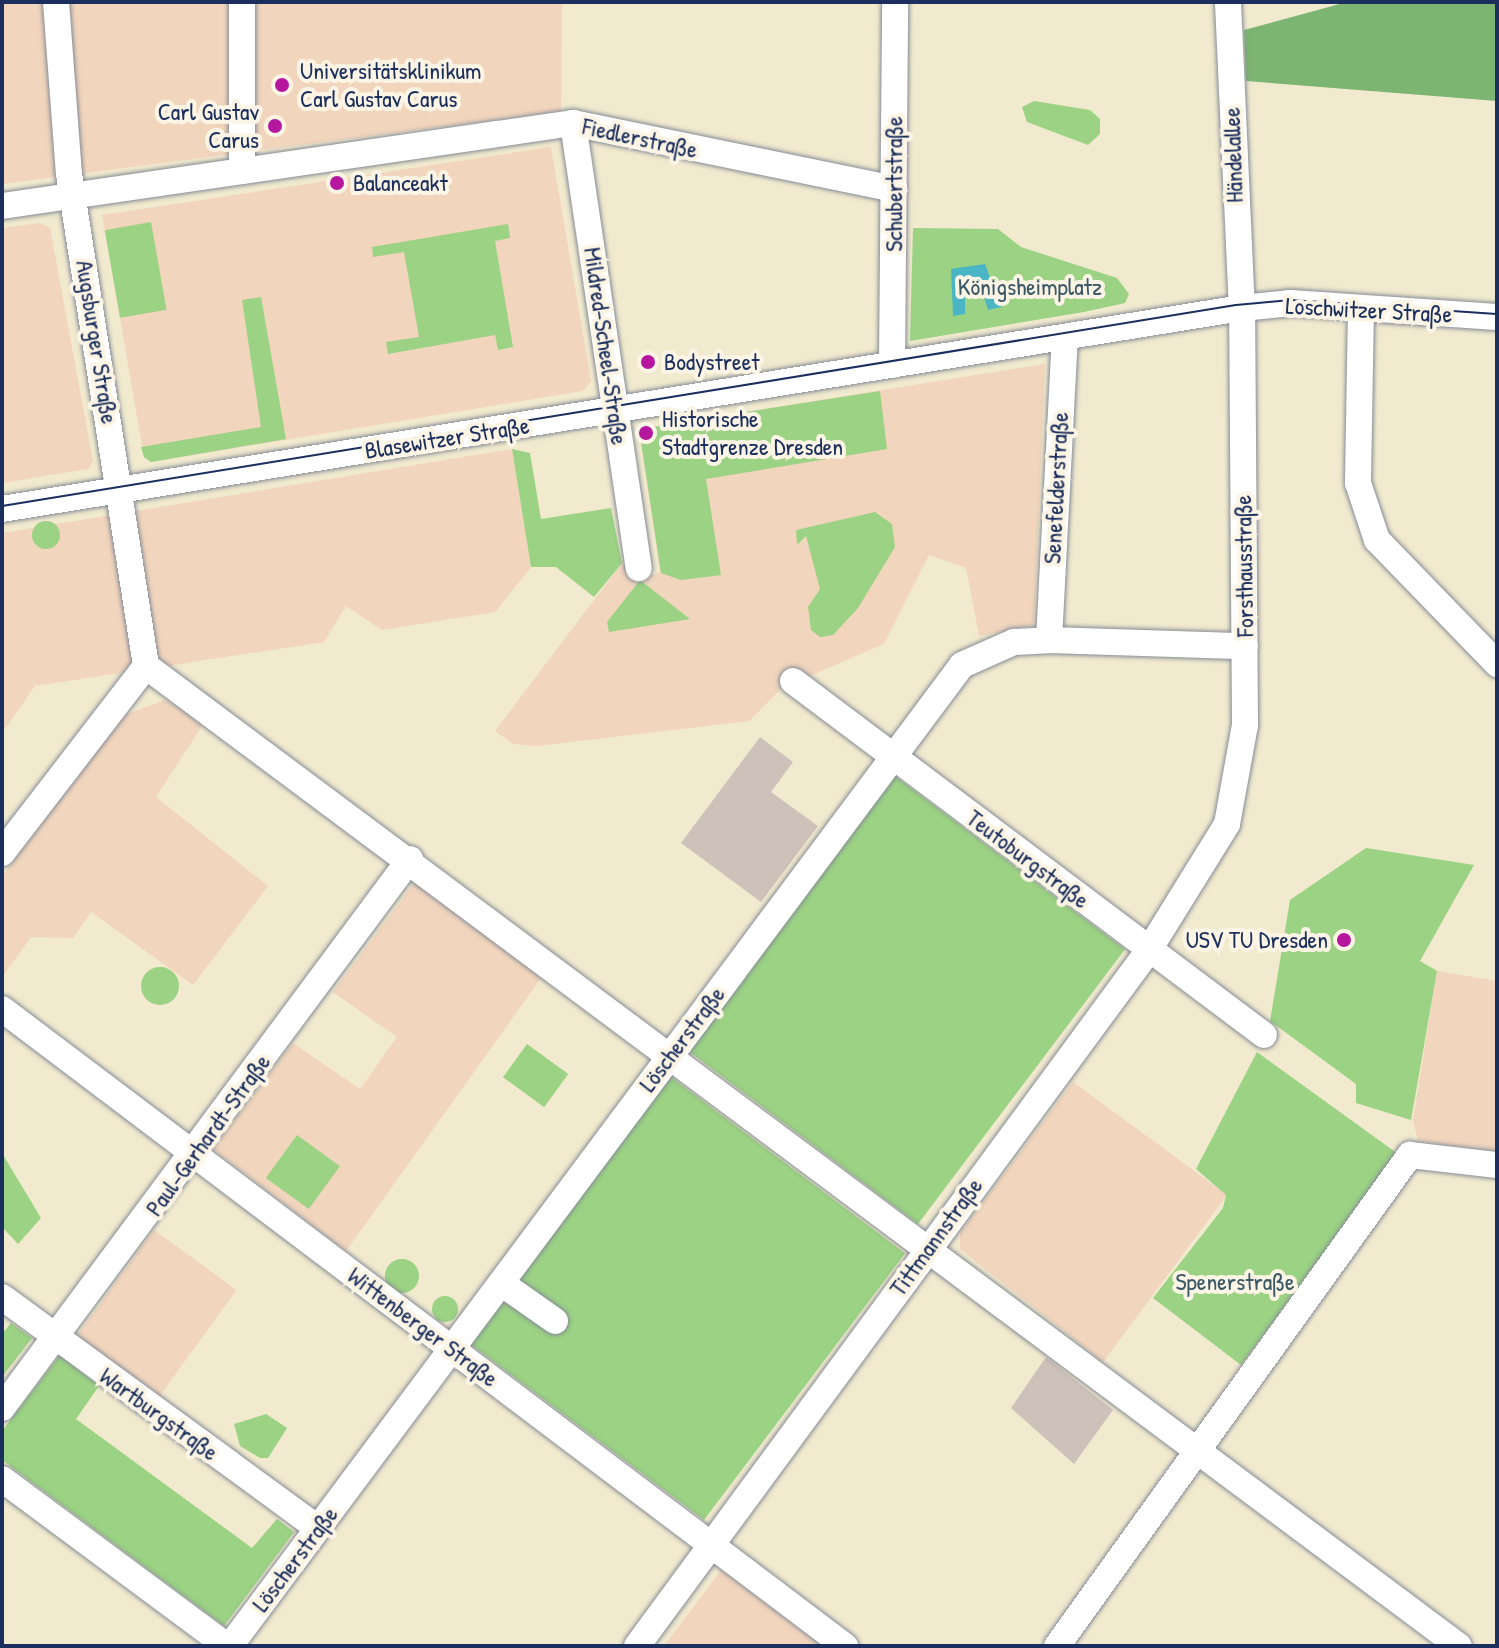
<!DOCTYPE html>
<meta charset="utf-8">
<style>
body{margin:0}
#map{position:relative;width:1499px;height:1648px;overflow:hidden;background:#f1eacf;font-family:"Patrick Hand",sans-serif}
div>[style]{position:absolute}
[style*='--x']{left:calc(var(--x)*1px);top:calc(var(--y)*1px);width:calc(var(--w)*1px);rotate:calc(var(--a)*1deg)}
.built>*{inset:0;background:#f1d5bd;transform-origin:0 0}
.industrial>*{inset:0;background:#cec1ba}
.green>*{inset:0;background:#9bd283;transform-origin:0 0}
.round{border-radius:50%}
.forest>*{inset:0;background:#7cb471}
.water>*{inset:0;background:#49b5c5}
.roads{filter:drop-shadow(0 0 2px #868c96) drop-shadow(0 0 2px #868c96)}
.minor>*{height:26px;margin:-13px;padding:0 13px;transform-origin:13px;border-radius:13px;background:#fff}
.tram>*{height:2px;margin:-1px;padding:0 1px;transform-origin:1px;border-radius:1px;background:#1b2f5e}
.dots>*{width:22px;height:22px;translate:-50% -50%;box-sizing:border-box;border:4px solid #fcf5e5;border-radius:50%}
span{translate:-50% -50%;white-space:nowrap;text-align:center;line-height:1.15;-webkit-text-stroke:8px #fcf5e5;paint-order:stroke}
.poi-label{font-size:24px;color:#1b2f5e}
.left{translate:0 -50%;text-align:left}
.right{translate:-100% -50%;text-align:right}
.street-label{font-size:24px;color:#1b2f5e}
.park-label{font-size:24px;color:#3b5867}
.frame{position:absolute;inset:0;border:4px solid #1b2f5e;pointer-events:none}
</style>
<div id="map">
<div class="built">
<i style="clip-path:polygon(2px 2px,562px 2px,561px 111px,2px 184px)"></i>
<i style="clip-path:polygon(551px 147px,591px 381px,583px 391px,151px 462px,144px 457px,102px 215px)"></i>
<i style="clip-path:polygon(40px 223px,50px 228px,93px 461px,88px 469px,2px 483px,2px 228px)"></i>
<i style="clip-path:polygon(1045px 364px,1034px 625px,979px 636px,966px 568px,929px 555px,884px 644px,782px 688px,749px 721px,537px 746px,513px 744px,495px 731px,622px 563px,640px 580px,660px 572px,639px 429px)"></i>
<i style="clip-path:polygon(512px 449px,531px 567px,495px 612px,382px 630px,346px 606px,324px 642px,35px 686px,2px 733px,2px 533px)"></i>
<i style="clip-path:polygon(165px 700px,204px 723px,156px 797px,268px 886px,193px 985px,91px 912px,73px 938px,31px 937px,2px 977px,2px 876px,124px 715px)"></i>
<i style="clip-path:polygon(415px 882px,541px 978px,346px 1251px,213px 1149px,293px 1043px,360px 1089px,397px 1037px,333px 992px)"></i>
<i style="clip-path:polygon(1437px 971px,1497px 981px,1497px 1151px,1418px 1141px,1413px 1120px)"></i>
<i style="clip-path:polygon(1073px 1082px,1227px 1195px,1103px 1362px,960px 1249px,960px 1233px)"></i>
<i style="left:154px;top:1230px;width:102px;height:143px;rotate:36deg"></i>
<i style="clip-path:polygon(721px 1570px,824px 1646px,664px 1646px)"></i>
</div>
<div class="industrial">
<i style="clip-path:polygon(760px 737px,793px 762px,771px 792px,818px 826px,761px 902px,681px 843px)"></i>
<i style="clip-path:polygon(1046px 1357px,1113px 1410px,1074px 1464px,1011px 1408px)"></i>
</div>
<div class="green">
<i style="clip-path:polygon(1034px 101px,1090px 110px,1100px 119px,1100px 134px,1088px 145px,1027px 122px,1022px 107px)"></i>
<i style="left:151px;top:222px;width:89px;height:47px;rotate:80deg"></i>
<i style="clip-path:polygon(508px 224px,510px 238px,495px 241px,513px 347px,498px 350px,495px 335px,388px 354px,386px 342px,419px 337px,404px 252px,373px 257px,372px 247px)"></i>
<i style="clip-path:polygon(913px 228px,998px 229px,1021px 247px,1117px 278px,1129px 294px,1125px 303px,1084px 312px,910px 341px)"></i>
<i style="clip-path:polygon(261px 297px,286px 439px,151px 462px,144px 457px,141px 447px,261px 427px,242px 300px)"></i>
<i style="clip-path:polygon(880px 391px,887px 449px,706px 479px,721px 575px,681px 580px,661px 573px,639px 429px)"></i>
<i style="clip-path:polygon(512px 449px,530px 453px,541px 519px,611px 508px,622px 563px,594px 597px,556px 567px,531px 567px)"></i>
<i style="clip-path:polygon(875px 512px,892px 524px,895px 547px,858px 608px,833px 635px,820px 637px,811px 630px,808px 607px,820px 589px,806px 536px,797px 545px,796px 530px)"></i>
<i class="round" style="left:32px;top:521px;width:28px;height:28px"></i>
<i style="clip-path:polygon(640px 580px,690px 619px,609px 632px,607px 622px)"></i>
<i style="left:895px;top:776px;width:288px;height:344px;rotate:37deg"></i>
<i style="clip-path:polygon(1366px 848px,1474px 865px,1420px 961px,1437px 971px,1411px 1120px,1356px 1103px,1356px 1084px,1270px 1021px,1290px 900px)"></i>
<i class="round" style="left:141px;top:967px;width:38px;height:38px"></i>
<i style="left:527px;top:1044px;width:51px;height:41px;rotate:36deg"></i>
<i style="clip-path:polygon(1257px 1052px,1398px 1154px,1241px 1365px,1153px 1298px,1223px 1208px,1226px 1195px,1196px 1169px)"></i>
<i style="left:671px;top:1077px;width:293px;height:334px;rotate:37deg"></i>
<i style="left:297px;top:1135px;width:53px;height:53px;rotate:36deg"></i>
<i style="clip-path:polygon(2px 1153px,41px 1218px,18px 1244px,2px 1227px)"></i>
<i class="round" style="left:385px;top:1259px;width:34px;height:34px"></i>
<i class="round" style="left:432px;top:1296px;width:26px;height:26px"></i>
<i style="clip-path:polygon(11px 1323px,32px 1338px,2px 1377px,2px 1334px)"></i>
<i style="clip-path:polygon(60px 1355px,99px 1386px,76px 1419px,252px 1548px,277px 1519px,294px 1532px,224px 1626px,2px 1460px,2px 1431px)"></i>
<i style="clip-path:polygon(266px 1414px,287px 1428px,268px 1458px,260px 1458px,240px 1446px,234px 1424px)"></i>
</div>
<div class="forest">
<i style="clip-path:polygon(1347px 2px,1497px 2px,1497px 101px,1246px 81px,1244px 30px)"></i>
</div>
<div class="water">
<i style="clip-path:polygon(985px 264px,1001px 307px,988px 310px,980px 284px,965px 287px,965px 314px,953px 316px,951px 269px)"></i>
</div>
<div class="roads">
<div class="minor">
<i style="--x:56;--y:2;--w:172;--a:85.7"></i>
<i style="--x:69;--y:174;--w:498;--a:81.1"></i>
<i style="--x:146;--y:666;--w:1638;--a:36.74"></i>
<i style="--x:573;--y:123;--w:450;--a:81.6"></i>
<i style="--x:242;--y:171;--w:169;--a:-90"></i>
<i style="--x:2;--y:206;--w:577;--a:-8.27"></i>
<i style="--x:573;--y:123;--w:328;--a:11.6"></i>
<i style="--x:1361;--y:308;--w:175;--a:91"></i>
<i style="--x:1358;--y:483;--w:60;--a:71.6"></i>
<i style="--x:1377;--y:540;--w:173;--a:45.9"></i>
<i style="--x:892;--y:365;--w:363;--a:-89.5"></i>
<i style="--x:2;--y:509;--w:1256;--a:-9.21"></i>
<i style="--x:1242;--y:308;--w:49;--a:-5.8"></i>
<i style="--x:1291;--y:303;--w:206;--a:3.9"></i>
<i style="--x:1049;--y:640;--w:303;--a:-87"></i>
<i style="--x:793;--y:681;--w:589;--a:36.93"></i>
<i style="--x:2;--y:853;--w:236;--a:-52.4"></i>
<i style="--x:2;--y:1009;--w:1057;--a:37.08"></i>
<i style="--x:501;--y:1283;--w:66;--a:35.1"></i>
<i style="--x:2;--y:1297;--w:391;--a:36.2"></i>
<i style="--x:2;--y:1408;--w:684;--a:-53.38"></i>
<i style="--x:2;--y:1479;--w:280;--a:36.6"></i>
<i style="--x:230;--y:1646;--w:1224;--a:-53.27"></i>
<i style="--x:962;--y:665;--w:57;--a:-23.9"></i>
<i style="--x:1014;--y:642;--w:35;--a:-3"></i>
<i style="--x:1049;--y:640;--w:196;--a:1.8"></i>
<i style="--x:637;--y:1646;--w:864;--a:-53.66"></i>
<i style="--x:1149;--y:950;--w:148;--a:-58.2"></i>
<i style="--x:1227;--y:824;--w:101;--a:-79.7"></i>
<i style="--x:1245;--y:725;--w:414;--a:-90.4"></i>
<i style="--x:1242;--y:311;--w:309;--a:-92.6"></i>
<i style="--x:1057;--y:1646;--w:605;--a:-54.29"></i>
<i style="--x:1410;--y:1155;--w:88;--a:6.6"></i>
</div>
</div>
<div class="tram">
<i style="--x:2;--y:506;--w:1250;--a:-9.25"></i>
<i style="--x:1236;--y:305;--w:55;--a:-5.2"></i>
<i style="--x:1291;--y:300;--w:206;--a:3.9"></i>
</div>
<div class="dots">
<i style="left:282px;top:85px;background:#b5179e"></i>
<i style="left:275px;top:126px;background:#b5179e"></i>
<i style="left:337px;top:183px;background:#b5179e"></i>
<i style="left:648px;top:362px;background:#b5179e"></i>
<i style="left:646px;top:433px;background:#b5179e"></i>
<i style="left:1344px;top:940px;background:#b5179e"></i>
</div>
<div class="poi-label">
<span class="left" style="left:300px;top:85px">Universitätsklinikum<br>Carl Gustav Carus</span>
<span class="right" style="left:259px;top:126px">Carl Gustav<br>Carus</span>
<span class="left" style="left:353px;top:183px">Balanceakt</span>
<span class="left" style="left:664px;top:362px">Bodystreet</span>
<span class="left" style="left:662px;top:433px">Historische<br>Stadtgrenze Dresden</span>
<span class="right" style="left:1328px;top:940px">USV TU Dresden</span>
</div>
<div class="street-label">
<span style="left:640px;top:138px;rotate:12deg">Fiedlerstraße</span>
<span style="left:1233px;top:155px;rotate:-92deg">Händelallee</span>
<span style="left:894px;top:184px;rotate:-90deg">Schubertstraße</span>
<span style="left:1369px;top:310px;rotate:3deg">Loschwitzer Straße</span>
<span style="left:97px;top:342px;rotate:81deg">Augsburger Straße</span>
<span style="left:606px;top:346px;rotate:82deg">Mildred-Scheel-Straße</span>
<span style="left:447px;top:438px;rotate:-9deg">Blasewitzer Straße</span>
<span style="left:1056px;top:488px;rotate:-87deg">Senefelderstraße</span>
<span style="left:1244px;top:566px;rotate:-91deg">Forsthausstraße</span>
<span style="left:1028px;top:859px;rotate:37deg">Teutoburgstraße</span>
<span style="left:682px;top:1039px;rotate:-53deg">Löscherstraße</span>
<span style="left:208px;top:1135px;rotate:-54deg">Paul-Gerhardt-Straße</span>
<span style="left:936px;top:1237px;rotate:-54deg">Tittmannstraße</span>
<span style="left:423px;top:1327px;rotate:37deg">Wittenberger Straße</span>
<span style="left:159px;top:1414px;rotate:36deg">Wartburgstraße</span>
<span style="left:295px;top:1559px;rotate:-53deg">Löscherstraße</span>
</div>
<div class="park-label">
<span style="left:1030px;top:287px">Königsheimplatz</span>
<span style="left:1235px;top:1282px">Spenerstraße</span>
</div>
<div class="frame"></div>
</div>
